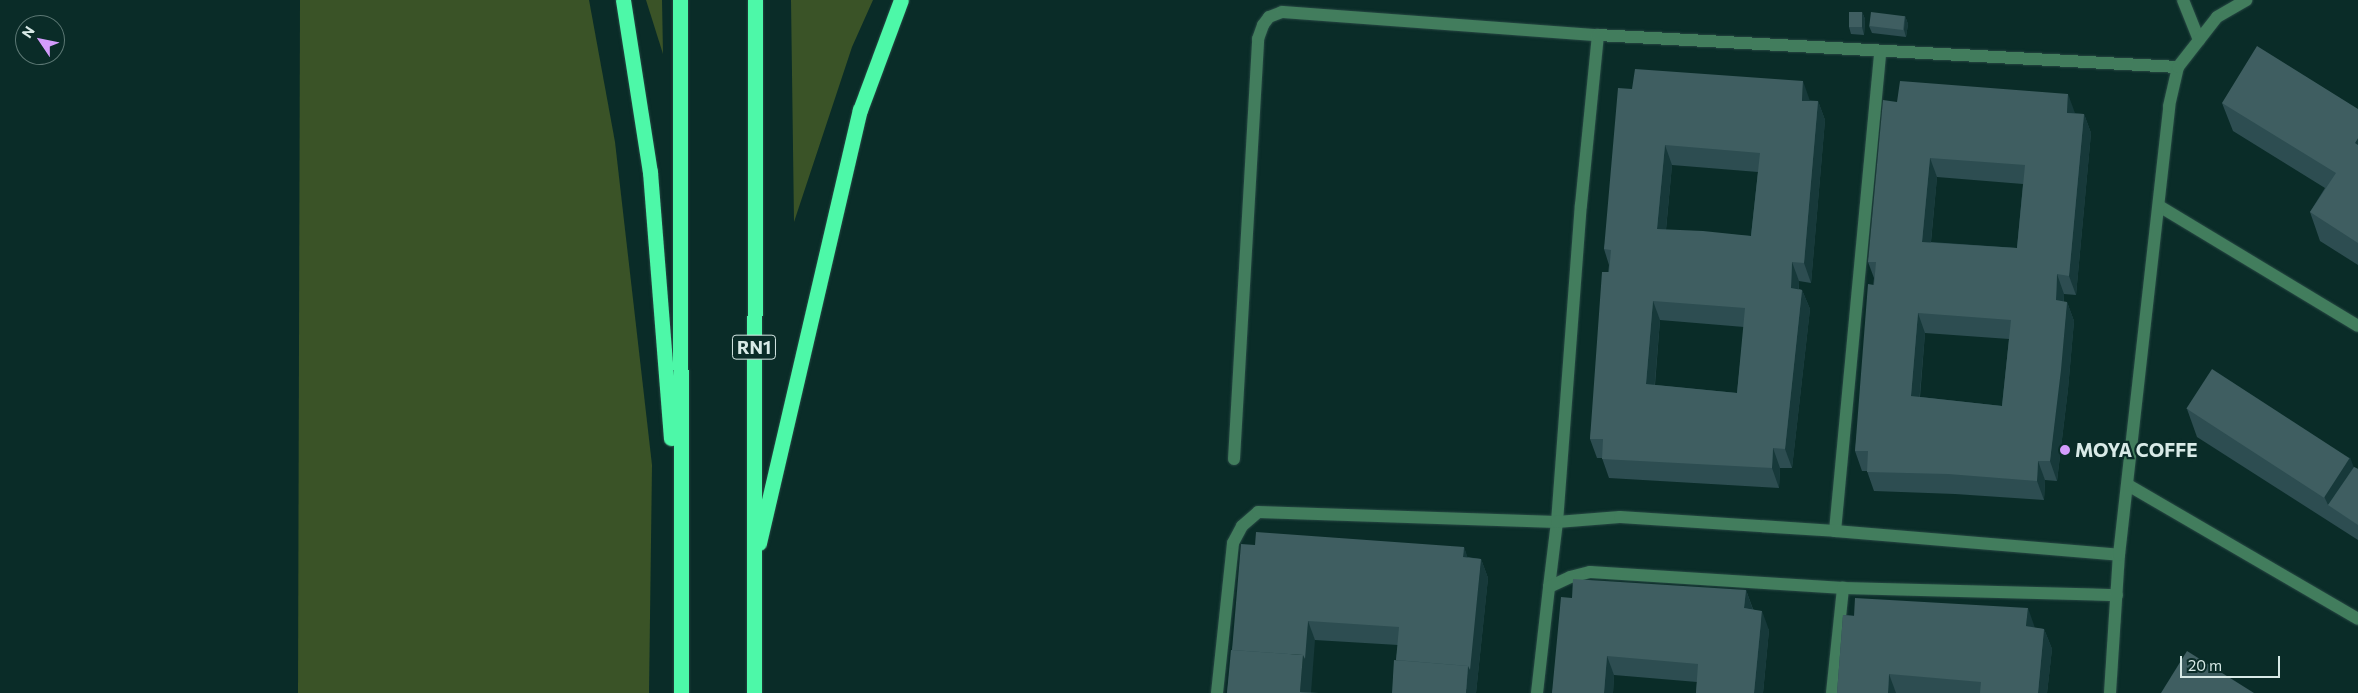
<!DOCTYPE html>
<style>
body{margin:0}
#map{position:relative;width:2358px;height:693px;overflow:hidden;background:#0a2c28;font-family:Commissioner,sans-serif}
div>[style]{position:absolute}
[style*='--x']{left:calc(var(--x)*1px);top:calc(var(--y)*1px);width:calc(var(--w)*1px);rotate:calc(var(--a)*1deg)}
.green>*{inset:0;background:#3a5327}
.roads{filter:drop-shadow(0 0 1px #274743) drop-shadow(0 0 1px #274743)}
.minor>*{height:12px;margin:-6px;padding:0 6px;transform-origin:6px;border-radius:6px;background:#427d5d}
.highway>*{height:15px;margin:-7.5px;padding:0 7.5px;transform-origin:7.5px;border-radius:7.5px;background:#4df8a8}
.wall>*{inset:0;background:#2d4d51}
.shaded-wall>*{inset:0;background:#17393a}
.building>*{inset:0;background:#3f5e61;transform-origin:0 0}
.dots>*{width:14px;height:14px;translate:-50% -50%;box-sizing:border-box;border:2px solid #0a2c28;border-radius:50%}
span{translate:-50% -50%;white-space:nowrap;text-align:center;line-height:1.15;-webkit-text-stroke:4.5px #0a2c28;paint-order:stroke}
.shield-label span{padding:1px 4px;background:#0a2c28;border:1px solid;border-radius:4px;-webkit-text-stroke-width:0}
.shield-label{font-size:18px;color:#d8eae7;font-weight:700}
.poi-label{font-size:19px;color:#d8eae7;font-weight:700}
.left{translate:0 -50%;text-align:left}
.north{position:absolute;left:15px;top:15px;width:50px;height:50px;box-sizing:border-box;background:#0a2c28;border:1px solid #5c7874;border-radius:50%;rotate:304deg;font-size:14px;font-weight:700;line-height:20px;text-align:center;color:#d8eae7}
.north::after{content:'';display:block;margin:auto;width:18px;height:22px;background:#d39cfc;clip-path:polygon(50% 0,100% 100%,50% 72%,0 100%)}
.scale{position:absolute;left:2180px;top:656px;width:100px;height:22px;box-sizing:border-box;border:2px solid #d8eae7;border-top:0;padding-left:6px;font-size:15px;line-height:18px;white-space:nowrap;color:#d8eae7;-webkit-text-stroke:4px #0a2c28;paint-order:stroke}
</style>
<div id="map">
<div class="green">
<i style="clip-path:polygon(300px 0,589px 0,615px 142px,652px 465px,649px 693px,298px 693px)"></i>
<i style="clip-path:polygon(646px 0,662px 0,663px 54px)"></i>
<i style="clip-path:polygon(791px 0,873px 0,852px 47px,794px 222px)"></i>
</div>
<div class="roads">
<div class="minor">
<i style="--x:2183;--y:0;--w:43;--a:68.2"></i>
<i style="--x:2159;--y:206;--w:232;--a:31.1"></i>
<i style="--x:1234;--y:459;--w:421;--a:-86.7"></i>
<i style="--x:1258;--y:39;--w:15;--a:-70"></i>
<i style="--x:1263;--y:25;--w:10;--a:-53"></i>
<i style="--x:1269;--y:17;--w:14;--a:-21"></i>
<i style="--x:1282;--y:12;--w:317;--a:4.2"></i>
<i style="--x:2128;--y:485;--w:266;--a:30.2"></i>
<i style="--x:1835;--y:531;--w:481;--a:-84.6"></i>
<i style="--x:1549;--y:587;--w:65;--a:-83"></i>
<i style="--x:1557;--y:522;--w:318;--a:-85.7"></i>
<i style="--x:1581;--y:205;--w:171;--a:-84.3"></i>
<i style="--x:1598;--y:35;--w:581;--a:3.16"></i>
<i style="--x:1217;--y:693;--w:151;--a:-83.9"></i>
<i style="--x:1233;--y:543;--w:19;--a:-62"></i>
<i style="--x:1242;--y:526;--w:21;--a:-41"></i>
<i style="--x:1258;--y:512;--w:299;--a:1.9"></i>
<i style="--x:1557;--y:522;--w:63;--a:-4.5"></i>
<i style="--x:1620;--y:517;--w:215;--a:3.7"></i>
<i style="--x:1835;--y:531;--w:285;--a:4.8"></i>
<i style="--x:1537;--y:693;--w:107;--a:-83.5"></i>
<i style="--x:1549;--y:587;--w:23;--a:-25"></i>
<i style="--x:1570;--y:577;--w:21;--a:-14"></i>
<i style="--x:1590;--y:572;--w:254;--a:3.6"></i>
<i style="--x:1843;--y:588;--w:274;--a:1.5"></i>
<i style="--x:1832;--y:693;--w:106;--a:-84"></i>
<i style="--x:2110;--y:693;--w:138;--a:-86.3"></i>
<i style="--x:2119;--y:555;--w:452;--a:-83.6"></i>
<i style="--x:2169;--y:106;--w:40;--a:-77"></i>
<i style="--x:2178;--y:67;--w:63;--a:-52"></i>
<i style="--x:2217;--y:17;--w:34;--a:-30"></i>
</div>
<div class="highway">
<i style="--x:623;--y:0;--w:174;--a:81.1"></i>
<i style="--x:650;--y:172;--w:267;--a:85.5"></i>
<i style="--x:680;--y:0;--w:693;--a:89.92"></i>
<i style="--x:759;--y:543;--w:445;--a:-76.9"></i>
<i style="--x:860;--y:110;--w:117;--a:-69.6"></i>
<i style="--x:754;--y:693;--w:693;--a:-89.92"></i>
</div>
</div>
<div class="wall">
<i style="clip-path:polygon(1862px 12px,1865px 19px,1864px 35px,1851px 34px,1849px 27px)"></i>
<i style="clip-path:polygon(1905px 16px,1908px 24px,1906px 37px,1872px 33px,1869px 26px)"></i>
<i style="clip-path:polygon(evenodd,1632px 89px,1818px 101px,1825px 120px,1811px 283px,1799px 281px,1799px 289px,1802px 290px,1810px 309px,1792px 468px,1780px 468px,1779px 488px,1609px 478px,1602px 458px,1597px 458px,1590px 439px,1609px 265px,1604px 249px,1632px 89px,1672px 165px,1758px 172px,1751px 236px,1666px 230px,1672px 165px,1632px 89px,1660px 320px,1744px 327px,1737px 393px,1655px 385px,1660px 320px)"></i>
<i style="clip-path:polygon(evenodd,1897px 102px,2084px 114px,2091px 133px,2076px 295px,2064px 294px,2064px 302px,2067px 302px,2074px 321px,2068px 389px,2057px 481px,2045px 480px,2044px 500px,1955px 494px,1874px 491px,1867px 471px,1862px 471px,1855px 451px,1874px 278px,1868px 262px,1897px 102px,1937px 177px,2023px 184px,2017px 248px,1931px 242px,1937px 177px,1897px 102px,1925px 333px,2009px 339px,2002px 406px,1920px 397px,1925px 333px)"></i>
<i style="clip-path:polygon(2222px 103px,2358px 109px,2358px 265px,2320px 241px,2310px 212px,2325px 188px,2233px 131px)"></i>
<i style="clip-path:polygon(2187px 409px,2354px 467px,2358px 469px,2358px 540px,2197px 437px)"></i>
<i style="clip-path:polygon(1255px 545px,1464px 547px,1467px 557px,1481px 559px,1488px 578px,1476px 693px,1396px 660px,1398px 645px,1315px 640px,1227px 693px,1232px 650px)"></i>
<i style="clip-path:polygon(1746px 590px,1753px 609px,1769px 630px,1763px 693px,1696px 693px,1697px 682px,1614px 675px,1613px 693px,1552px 693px,1572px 598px)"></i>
<i style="clip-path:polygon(1843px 615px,2035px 628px,2044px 629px,2052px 649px,2047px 693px,1837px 693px)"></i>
</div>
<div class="shaded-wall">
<i style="clip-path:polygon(1862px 12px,1865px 19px,1864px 35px,1862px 27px)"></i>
<i style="clip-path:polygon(1905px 16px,1908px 24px,1906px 37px,1904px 30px)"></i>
<i style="clip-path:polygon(1803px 81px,1810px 101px,1802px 101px)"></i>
<i style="clip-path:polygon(2068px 94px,2075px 113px,2067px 113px)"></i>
<i style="clip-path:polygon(1818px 101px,1825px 120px,1811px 283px,1804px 263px)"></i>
<i style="clip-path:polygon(2084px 114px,2091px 133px,2076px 295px,2069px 276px)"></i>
<i style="clip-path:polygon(2358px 138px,2358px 152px,2355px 143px)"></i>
<i style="clip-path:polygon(1665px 145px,1672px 165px,1664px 249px,1657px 229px)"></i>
<i style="clip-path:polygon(1930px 158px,1937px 177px,1929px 261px,1922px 242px)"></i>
<i style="clip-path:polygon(1792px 262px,1799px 281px,1798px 308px,1791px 288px)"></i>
<i style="clip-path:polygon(2057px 274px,2064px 294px,2063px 320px,2056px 300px)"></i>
<i style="clip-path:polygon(1802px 290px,1810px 309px,1792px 468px,1785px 449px)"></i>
<i style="clip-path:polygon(1653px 301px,1660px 320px,1653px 404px,1646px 384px)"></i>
<i style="clip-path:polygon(2067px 302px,2074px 321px,2068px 389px,2057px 481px,2050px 461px)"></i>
<i style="clip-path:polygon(1918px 313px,1925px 333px,1918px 415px,1911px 396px)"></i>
<i style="clip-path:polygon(1773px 448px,1780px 468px,1779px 488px,1772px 468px)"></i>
<i style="clip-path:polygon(2350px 457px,2358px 479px,2328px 505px,2324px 496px)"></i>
<i style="clip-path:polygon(2038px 461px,2045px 480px,2044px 500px,2037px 481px)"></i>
<i style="clip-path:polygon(1464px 547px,1471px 567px,1463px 557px)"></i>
<i style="clip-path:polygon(1481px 559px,1488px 578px,1476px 693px,1466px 693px,1468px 666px)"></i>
<i style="clip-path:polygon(1746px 590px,1753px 610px,1744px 608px)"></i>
<i style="clip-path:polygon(2028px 608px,2035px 628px,2026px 626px)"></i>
<i style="clip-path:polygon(1762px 611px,1769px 630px,1763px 693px,1754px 693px)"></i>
<i style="clip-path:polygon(1308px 621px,1315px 640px,1311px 693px,1300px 692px,1303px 655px)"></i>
<i style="clip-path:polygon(2044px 629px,2052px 649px,2047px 693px,2038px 693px)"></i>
<i style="clip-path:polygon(1607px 656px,1614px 675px,1613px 693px,1604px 693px)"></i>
<i style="clip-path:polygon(1889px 674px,1896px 693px,1888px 693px)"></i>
</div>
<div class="building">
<i style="left:1849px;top:12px;width:13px;height:15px"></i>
<i style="left:1871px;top:12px;width:34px;height:14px;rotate:7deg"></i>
<i style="clip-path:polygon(2257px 46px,2358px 109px,2358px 138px,2355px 143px,2358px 145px,2358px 243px,2310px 212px,2336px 173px,2222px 103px)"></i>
<i style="clip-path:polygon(evenodd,1635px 69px,1803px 81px,1802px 101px,1818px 101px,1804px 263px,1792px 262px,1791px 288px,1802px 290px,1785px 449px,1773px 448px,1772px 468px,1602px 459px,1603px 439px,1590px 439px,1602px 272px,1609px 272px,1611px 250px,1604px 249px,1618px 88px,1632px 89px,1635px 69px,1665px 145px,1760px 153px,1751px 236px,1703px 231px,1657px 229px,1665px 145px,1635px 69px,1653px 301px,1745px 308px,1737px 393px,1646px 384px,1653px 301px)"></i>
<i style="clip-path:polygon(evenodd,1900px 81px,2068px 94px,2067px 113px,2084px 114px,2069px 276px,2057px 274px,2056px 300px,2067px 302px,2061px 370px,2050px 461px,2038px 461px,2037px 481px,1948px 474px,1867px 472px,1868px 451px,1855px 451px,1868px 284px,1874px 285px,1876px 262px,1868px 262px,1883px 100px,1897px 102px,1900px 81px,1930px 158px,2025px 165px,2017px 248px,1922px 242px,1930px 158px,1900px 81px,1918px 313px,2011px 320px,2002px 406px,1911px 396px,1918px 313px)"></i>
<i style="left:2212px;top:369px;width:164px;height:47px;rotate:33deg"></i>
<i style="clip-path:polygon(2354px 467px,2358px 469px,2358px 525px,2328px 505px)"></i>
<i style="clip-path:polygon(1256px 532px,1464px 547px,1463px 557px,1481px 559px,1470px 670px,1468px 666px,1396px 660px,1399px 627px,1308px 621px,1305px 659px,1303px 655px,1232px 650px,1241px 544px,1255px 545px)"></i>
<i style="clip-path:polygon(1573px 579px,1746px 590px,1744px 608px,1762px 611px,1754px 693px,1696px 693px,1698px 664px,1607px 656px,1604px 693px,1552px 693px,1561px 597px,1572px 598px)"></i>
<i style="clip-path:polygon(1855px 598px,2028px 608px,2026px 626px,2044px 629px,2038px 693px,1980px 693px,1981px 682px,1889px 674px,1888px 693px,1837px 693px,1843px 615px,1854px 616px)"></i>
<i style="clip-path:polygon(1231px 650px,1303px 655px,1300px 692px,1319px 693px,1227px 693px)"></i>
<i style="clip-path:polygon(2187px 651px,2254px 693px,2161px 693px)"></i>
<i style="clip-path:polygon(1394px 660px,1468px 666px,1466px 693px,1392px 693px)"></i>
</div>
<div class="dots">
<i style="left:2065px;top:450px;background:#d39cfc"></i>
</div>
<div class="shield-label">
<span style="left:754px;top:347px">RN1</span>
</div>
<div class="poi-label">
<span class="left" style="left:2075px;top:450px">MOYA COFFE</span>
</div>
<div class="north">N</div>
<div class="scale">20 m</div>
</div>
